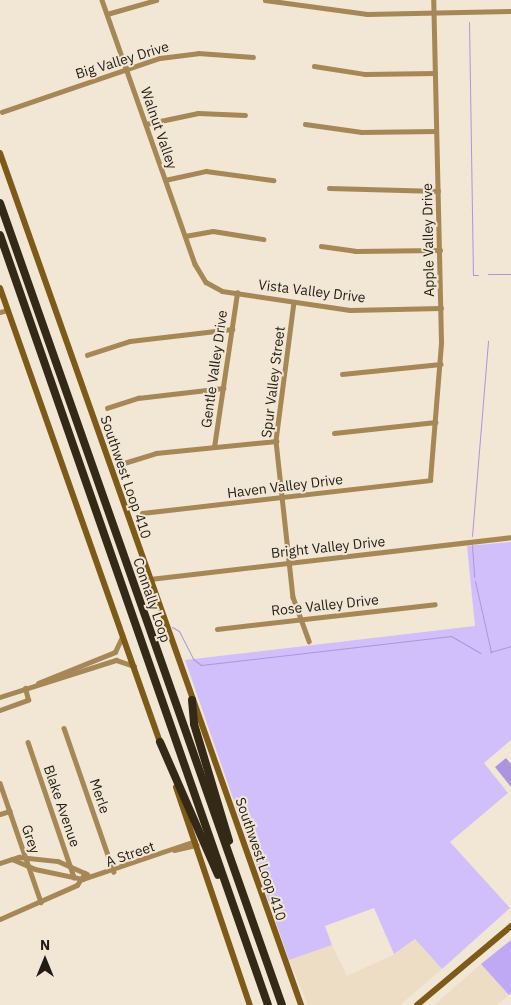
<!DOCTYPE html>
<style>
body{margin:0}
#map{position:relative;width:511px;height:1005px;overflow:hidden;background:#f2e6d5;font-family:"IBM Plex Sans",sans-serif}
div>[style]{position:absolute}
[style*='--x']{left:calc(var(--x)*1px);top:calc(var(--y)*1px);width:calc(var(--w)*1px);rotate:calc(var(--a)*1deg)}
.built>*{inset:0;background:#eeddc5}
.green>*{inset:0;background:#d1bffc}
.forest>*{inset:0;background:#bfa8f4}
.water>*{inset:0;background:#ac95df}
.stream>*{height:1px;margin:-0.5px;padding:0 0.5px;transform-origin:0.5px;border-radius:0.5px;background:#ac95df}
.minor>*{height:4.5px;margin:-2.25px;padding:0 2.25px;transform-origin:2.25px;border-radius:2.25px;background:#a68756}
.secondary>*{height:6px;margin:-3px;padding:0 3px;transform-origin:3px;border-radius:3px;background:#7e5a18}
.motorway>*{height:8px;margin:-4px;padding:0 4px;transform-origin:4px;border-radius:4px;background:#342817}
span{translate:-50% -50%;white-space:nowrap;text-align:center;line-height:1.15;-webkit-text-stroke:4px #f2e6d5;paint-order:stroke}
.street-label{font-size:14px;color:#201c15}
.north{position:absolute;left:20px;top:935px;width:50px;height:50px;-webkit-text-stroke:4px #f2e6d5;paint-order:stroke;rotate:0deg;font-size:14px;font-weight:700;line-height:20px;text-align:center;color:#201c15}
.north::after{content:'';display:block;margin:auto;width:18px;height:22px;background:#201c15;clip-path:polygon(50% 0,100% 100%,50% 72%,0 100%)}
</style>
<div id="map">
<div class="built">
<i style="clip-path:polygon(415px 939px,442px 969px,400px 1005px,308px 1005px,289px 960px,332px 945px,347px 976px,393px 955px)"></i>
<i style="clip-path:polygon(481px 964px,509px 995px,497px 1005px,434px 1005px)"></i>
</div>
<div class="green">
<i style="clip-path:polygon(511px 542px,511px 740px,484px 763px,508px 793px,450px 842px,510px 908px,442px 969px,415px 939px,394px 954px,374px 908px,325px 926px,332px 945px,289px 960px,185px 660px,475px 626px,467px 546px)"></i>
</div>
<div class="forest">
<i style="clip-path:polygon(511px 940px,511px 993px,509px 995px,481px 964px)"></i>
</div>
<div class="water">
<i style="clip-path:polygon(506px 758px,511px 764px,511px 787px,495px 767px)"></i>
</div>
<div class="stream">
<i style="--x:469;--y:22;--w:253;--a:89.1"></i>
<i style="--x:473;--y:275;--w:5;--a:0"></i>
<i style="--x:488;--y:274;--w:23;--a:0"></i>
<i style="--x:472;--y:536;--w:196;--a:-85.3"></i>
<i style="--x:472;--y:545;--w:32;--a:86"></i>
<i style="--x:475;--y:581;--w:73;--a:77.3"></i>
<i style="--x:172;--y:627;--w:8;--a:30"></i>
<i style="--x:179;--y:631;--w:31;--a:63"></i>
<i style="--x:193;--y:659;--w:10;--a:37"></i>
<i style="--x:201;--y:665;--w:252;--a:-6.6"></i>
<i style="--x:451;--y:636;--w:34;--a:30"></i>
<i style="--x:490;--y:652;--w:22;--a:-16"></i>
</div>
<div class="minor">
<i style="--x:102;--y:0;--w:280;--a:70.6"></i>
<i style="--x:195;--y:264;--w:21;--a:59"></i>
<i style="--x:206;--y:282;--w:18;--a:29"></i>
<i style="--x:222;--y:291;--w:129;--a:8.4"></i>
<i style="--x:350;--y:310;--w:91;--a:-1.3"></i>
<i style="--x:265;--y:0;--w:103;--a:7.8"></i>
<i style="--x:367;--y:14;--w:144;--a:-1.2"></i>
<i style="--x:107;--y:14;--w:51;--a:-15.9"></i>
<i style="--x:314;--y:66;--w:52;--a:8.9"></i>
<i style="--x:365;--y:74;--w:70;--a:-0.8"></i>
<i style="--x:2;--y:112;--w:167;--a:-18.9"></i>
<i style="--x:160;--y:58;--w:38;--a:-7"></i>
<i style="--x:198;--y:53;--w:55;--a:4.2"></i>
<i style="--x:146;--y:124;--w:53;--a:-11.9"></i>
<i style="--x:198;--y:113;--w:47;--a:2.4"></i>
<i style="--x:305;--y:124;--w:57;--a:8.1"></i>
<i style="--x:361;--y:132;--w:75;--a:-0.8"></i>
<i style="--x:165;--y:180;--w:42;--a:-12.4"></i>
<i style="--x:206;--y:171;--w:68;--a:7.7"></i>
<i style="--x:329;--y:188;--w:109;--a:1.6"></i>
<i style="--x:185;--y:236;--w:28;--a:-10"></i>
<i style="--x:213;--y:231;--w:51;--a:9.1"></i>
<i style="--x:321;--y:246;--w:34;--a:8"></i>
<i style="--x:355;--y:251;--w:85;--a:-0.7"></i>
<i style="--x:294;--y:302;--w:140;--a:97.4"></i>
<i style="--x:276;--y:441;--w:157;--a:83.8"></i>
<i style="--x:293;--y:597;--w:47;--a:70"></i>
<i style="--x:0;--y:312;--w:8;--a:-14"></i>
<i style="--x:87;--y:355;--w:45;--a:-18"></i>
<i style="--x:130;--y:341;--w:103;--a:-6.7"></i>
<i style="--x:342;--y:374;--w:99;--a:-5.8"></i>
<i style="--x:107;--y:408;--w:33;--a:-18"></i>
<i style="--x:138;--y:398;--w:86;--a:-6.7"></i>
<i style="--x:334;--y:433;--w:102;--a:-6.2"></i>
<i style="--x:214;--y:447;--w:156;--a:-81.5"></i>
<i style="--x:124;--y:463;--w:34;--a:-17"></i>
<i style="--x:156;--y:453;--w:121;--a:-5.7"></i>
<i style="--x:142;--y:513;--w:290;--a:-6.5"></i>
<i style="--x:430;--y:480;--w:138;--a:-85.4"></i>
<i style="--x:441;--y:342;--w:342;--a:-91.3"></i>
<i style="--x:150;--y:579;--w:363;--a:-6.6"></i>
<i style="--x:217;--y:629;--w:219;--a:-6.5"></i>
<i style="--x:38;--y:683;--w:83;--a:-21.9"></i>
<i style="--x:115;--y:652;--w:17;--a:-65"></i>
<i style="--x:0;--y:697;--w:122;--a:-17.7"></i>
<i style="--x:116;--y:660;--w:19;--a:18"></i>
<i style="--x:0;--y:710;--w:30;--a:-20"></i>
<i style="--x:28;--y:700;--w:12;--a:-104"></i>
<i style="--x:64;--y:728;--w:152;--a:70.9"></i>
<i style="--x:28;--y:742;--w:143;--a:71.2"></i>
<i style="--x:0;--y:783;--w:126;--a:71"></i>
<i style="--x:0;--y:814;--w:10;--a:-17"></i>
<i style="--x:174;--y:850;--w:23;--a:-13"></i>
<i style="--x:12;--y:859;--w:25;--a:23"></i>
<i style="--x:35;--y:869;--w:49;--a:11.8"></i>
<i style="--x:83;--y:879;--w:118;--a:-18.7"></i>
<i style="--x:0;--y:863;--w:20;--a:-18"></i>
<i style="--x:19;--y:857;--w:39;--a:6"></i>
<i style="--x:58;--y:861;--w:32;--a:24"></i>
<i style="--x:0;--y:919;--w:84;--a:-23.8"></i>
<i style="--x:77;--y:885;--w:14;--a:-56"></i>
</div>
<div class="secondary">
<i style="--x:0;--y:153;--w:904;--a:70.54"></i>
<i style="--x:0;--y:288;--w:487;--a:70.6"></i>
<i style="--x:176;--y:787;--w:230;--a:71.3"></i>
<i style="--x:417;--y:1005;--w:123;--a:-40"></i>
</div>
<div class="motorway">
<i style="--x:0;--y:203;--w:850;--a:70.63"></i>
<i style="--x:0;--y:235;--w:815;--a:70.81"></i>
<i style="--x:192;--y:700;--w:24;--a:85"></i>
<i style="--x:194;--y:724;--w:122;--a:73.3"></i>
<i style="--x:160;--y:742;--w:145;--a:66.4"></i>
</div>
<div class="street-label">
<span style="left:122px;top:60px;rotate:-17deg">Big Valley Drive</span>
<span style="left:159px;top:128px;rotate:71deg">Walnut Valley</span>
<span style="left:428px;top:240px;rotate:-91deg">Apple Valley Drive</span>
<span style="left:312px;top:291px;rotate:7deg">Vista Valley Drive</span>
<span style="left:214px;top:369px;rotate:-82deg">Gentle Valley Drive</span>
<span style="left:273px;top:382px;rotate:-83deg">Spur Valley Street</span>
<span style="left:126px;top:477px;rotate:71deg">Southwest Loop 410</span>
<span style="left:285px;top:486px;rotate:-7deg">Haven Valley Drive</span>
<span style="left:328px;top:547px;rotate:-6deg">Bright Valley Drive</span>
<span style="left:152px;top:600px;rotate:71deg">Connally Loop</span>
<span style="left:325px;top:605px;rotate:-6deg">Rose Valley Drive</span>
<span style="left:100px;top:796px;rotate:71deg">Merle</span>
<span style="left:62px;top:806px;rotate:71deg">Blake Avenue</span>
<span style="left:31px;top:839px;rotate:71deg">Grey</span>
<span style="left:130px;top:854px;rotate:-19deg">A Street</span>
<span style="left:261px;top:859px;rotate:71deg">Southwest Loop 410</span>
</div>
<div class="north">N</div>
</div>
